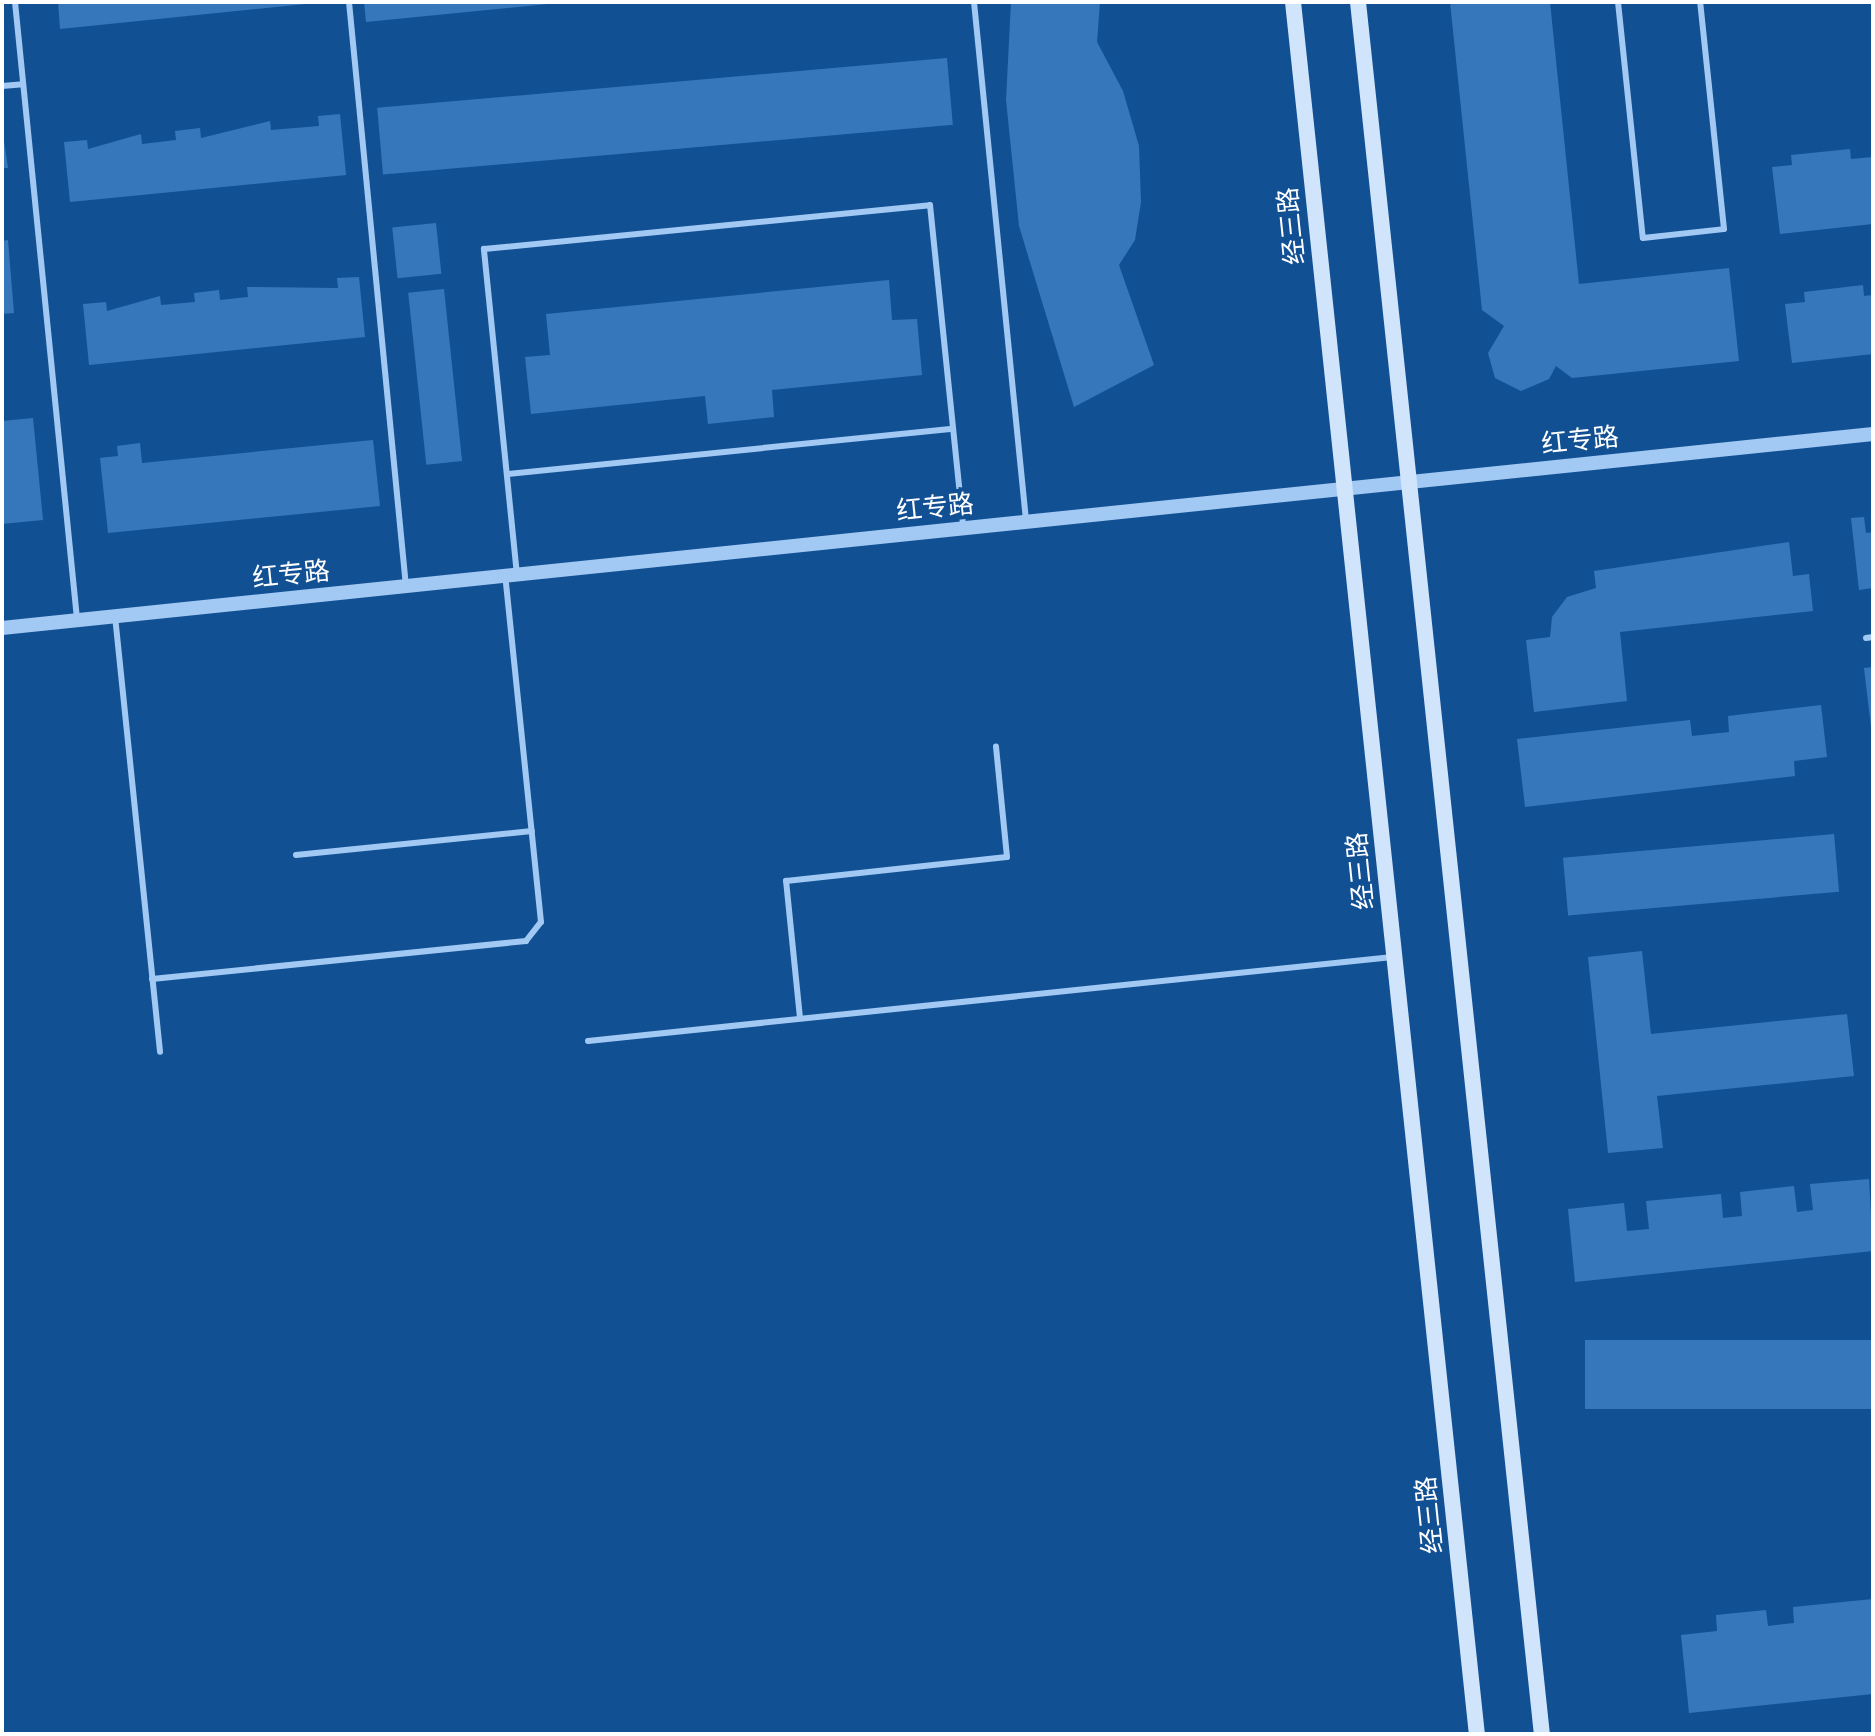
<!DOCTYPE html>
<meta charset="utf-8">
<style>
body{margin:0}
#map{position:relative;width:1875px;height:1736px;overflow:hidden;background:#125094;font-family:Quicksand,"Noto Sans SC",sans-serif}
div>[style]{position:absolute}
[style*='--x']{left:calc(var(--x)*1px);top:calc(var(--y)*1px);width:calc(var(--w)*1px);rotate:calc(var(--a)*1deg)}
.building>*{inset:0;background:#3677bc;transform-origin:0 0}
.service>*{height:6px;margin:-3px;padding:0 3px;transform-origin:3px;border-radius:3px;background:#a1c9f3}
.tertiary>*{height:14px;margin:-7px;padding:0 7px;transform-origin:7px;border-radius:7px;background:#a1c9f3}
.secondary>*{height:16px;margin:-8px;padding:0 8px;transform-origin:8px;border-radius:8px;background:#d0e5fc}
span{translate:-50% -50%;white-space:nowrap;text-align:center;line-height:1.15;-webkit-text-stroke:8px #125094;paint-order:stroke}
.street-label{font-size:26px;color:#fff}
.frame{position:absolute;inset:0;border:4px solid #fff;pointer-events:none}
</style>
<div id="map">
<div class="building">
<i style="clip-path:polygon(58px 2px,306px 2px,306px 4px,60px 29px)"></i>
<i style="clip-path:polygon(364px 2px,548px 2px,548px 4px,366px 22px)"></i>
<i style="clip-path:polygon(1011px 2px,1100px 2px,1097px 42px,1123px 91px,1139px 146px,1141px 202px,1135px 240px,1119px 265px,1154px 365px,1074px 407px,1019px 226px,1006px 100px)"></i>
<i style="clip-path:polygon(1450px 2px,1550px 2px,1579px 284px,1729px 268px,1739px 361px,1572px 378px,1556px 366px,1549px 379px,1521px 391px,1495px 378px,1488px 353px,1504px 326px,1482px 310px)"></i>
<i style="left:947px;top:58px;width:67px;height:572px;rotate:85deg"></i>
<i style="clip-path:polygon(340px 114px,346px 175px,70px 202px,64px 142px,87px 140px,88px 149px,141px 134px,142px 144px,176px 140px,175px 131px,200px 128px,201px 138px,270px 121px,271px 130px,319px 126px,318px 116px)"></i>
<i style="clip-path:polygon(2px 127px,8px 168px,2px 168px)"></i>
<i style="clip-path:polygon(1850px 149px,1851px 159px,1873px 157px,1873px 224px,1780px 234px,1772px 167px,1792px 165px,1791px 155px)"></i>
<i style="left:436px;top:223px;width:51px;height:44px;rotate:84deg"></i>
<i style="clip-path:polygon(8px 240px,14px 313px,2px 314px,2px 241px)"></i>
<i style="clip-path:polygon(359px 277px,365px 337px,89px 365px,83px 304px,106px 302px,107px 311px,160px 296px,161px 305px,195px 302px,194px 293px,219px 290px,220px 300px,248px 297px,247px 287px,338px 288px,337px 278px)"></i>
<i style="clip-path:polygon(889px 280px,892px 320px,917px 319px,922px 375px,772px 390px,774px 417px,708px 424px,705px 396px,531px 414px,525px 357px,550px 355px,546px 314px)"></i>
<i style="clip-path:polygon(1863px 285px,1864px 296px,1873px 295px,1873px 354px,1792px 363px,1785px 304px,1805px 302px,1804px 292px)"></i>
<i style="left:444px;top:289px;width:173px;height:36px;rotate:84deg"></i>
<i style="clip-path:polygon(33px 418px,43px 520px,2px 524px,2px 421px)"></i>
<i style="clip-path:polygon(373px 440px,380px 506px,108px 533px,100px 458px,118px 456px,117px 446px,140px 443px,142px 463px)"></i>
<i style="clip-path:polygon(1864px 517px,1866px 533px,1873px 532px,1873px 588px,1859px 590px,1851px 518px)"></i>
<i style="clip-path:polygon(1789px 542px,1793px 576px,1809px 574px,1813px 611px,1620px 632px,1627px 701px,1534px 712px,1526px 640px,1550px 637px,1552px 617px,1567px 597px,1596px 588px,1594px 571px)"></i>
<i style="clip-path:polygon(1873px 667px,1873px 727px,1871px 727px,1864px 668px)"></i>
<i style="clip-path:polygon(1821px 705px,1827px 757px,1794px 761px,1795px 776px,1525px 807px,1517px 739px,1690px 720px,1692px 736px,1729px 732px,1728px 716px)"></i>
<i style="left:1834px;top:834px;width:58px;height:272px;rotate:85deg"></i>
<i style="clip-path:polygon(1642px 951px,1651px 1034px,1847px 1014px,1854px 1076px,1657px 1096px,1663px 1148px,1608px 1153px,1588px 957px)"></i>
<i style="clip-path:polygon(1869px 1179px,1873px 1251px,1575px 1282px,1568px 1209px,1624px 1203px,1627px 1231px,1649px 1229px,1646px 1201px,1721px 1194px,1723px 1218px,1742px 1216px,1740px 1192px,1794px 1186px,1797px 1212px,1813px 1210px,1810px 1184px)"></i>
<i style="left:1873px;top:1340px;width:69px;height:288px;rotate:90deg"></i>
<i style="clip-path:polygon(1873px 1599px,1873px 1694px,1689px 1713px,1681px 1635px,1717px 1631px,1716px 1615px,1766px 1610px,1768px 1626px,1794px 1623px,1793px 1607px)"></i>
</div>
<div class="service">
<i style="--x:15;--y:2;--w:620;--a:84.26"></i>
<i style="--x:349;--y:2;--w:587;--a:84.43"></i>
<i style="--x:974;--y:2;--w:521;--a:84.27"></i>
<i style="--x:1618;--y:2;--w:237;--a:84"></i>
<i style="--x:1643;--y:238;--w:81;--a:-6.3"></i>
<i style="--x:1724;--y:229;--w:228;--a:-96"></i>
<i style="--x:2;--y:86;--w:21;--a:-5"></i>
<i style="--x:507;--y:474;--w:448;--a:-5.8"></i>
<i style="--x:517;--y:575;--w:328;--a:-95.8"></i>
<i style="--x:484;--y:249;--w:448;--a:-5.6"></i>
<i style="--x:930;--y:205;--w:324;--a:84.1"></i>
<i style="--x:115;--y:616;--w:438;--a:84.1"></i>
<i style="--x:1866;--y:638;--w:7;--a:-8"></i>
<i style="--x:296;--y:855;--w:237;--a:-5.8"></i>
<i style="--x:152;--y:979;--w:376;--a:-5.8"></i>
<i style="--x:526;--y:941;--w:24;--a:-52"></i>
<i style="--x:541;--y:922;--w:348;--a:-95.9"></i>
<i style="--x:800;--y:1018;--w:138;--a:-95.8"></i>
<i style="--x:786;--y:881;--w:222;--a:-6.2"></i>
<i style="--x:1007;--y:857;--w:111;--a:-95.7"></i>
<i style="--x:588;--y:1041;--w:809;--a:-5.96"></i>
</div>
<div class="tertiary">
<i style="--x:2;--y:628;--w:1881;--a:-5.92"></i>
</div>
<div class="secondary">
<i style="--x:1293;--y:2;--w:1742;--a:83.94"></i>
<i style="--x:1358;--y:2;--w:1742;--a:83.94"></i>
</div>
<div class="street-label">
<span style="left:1291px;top:226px;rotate:-96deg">经三路</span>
<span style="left:1580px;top:440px;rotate:-6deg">红专路</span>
<span style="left:935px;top:507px;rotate:-6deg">红专路</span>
<span style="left:291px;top:574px;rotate:-6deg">红专路</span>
<span style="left:1360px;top:871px;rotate:-96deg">经三路</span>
<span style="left:1429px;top:1515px;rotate:-96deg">经三路</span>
</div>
<div class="frame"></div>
</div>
